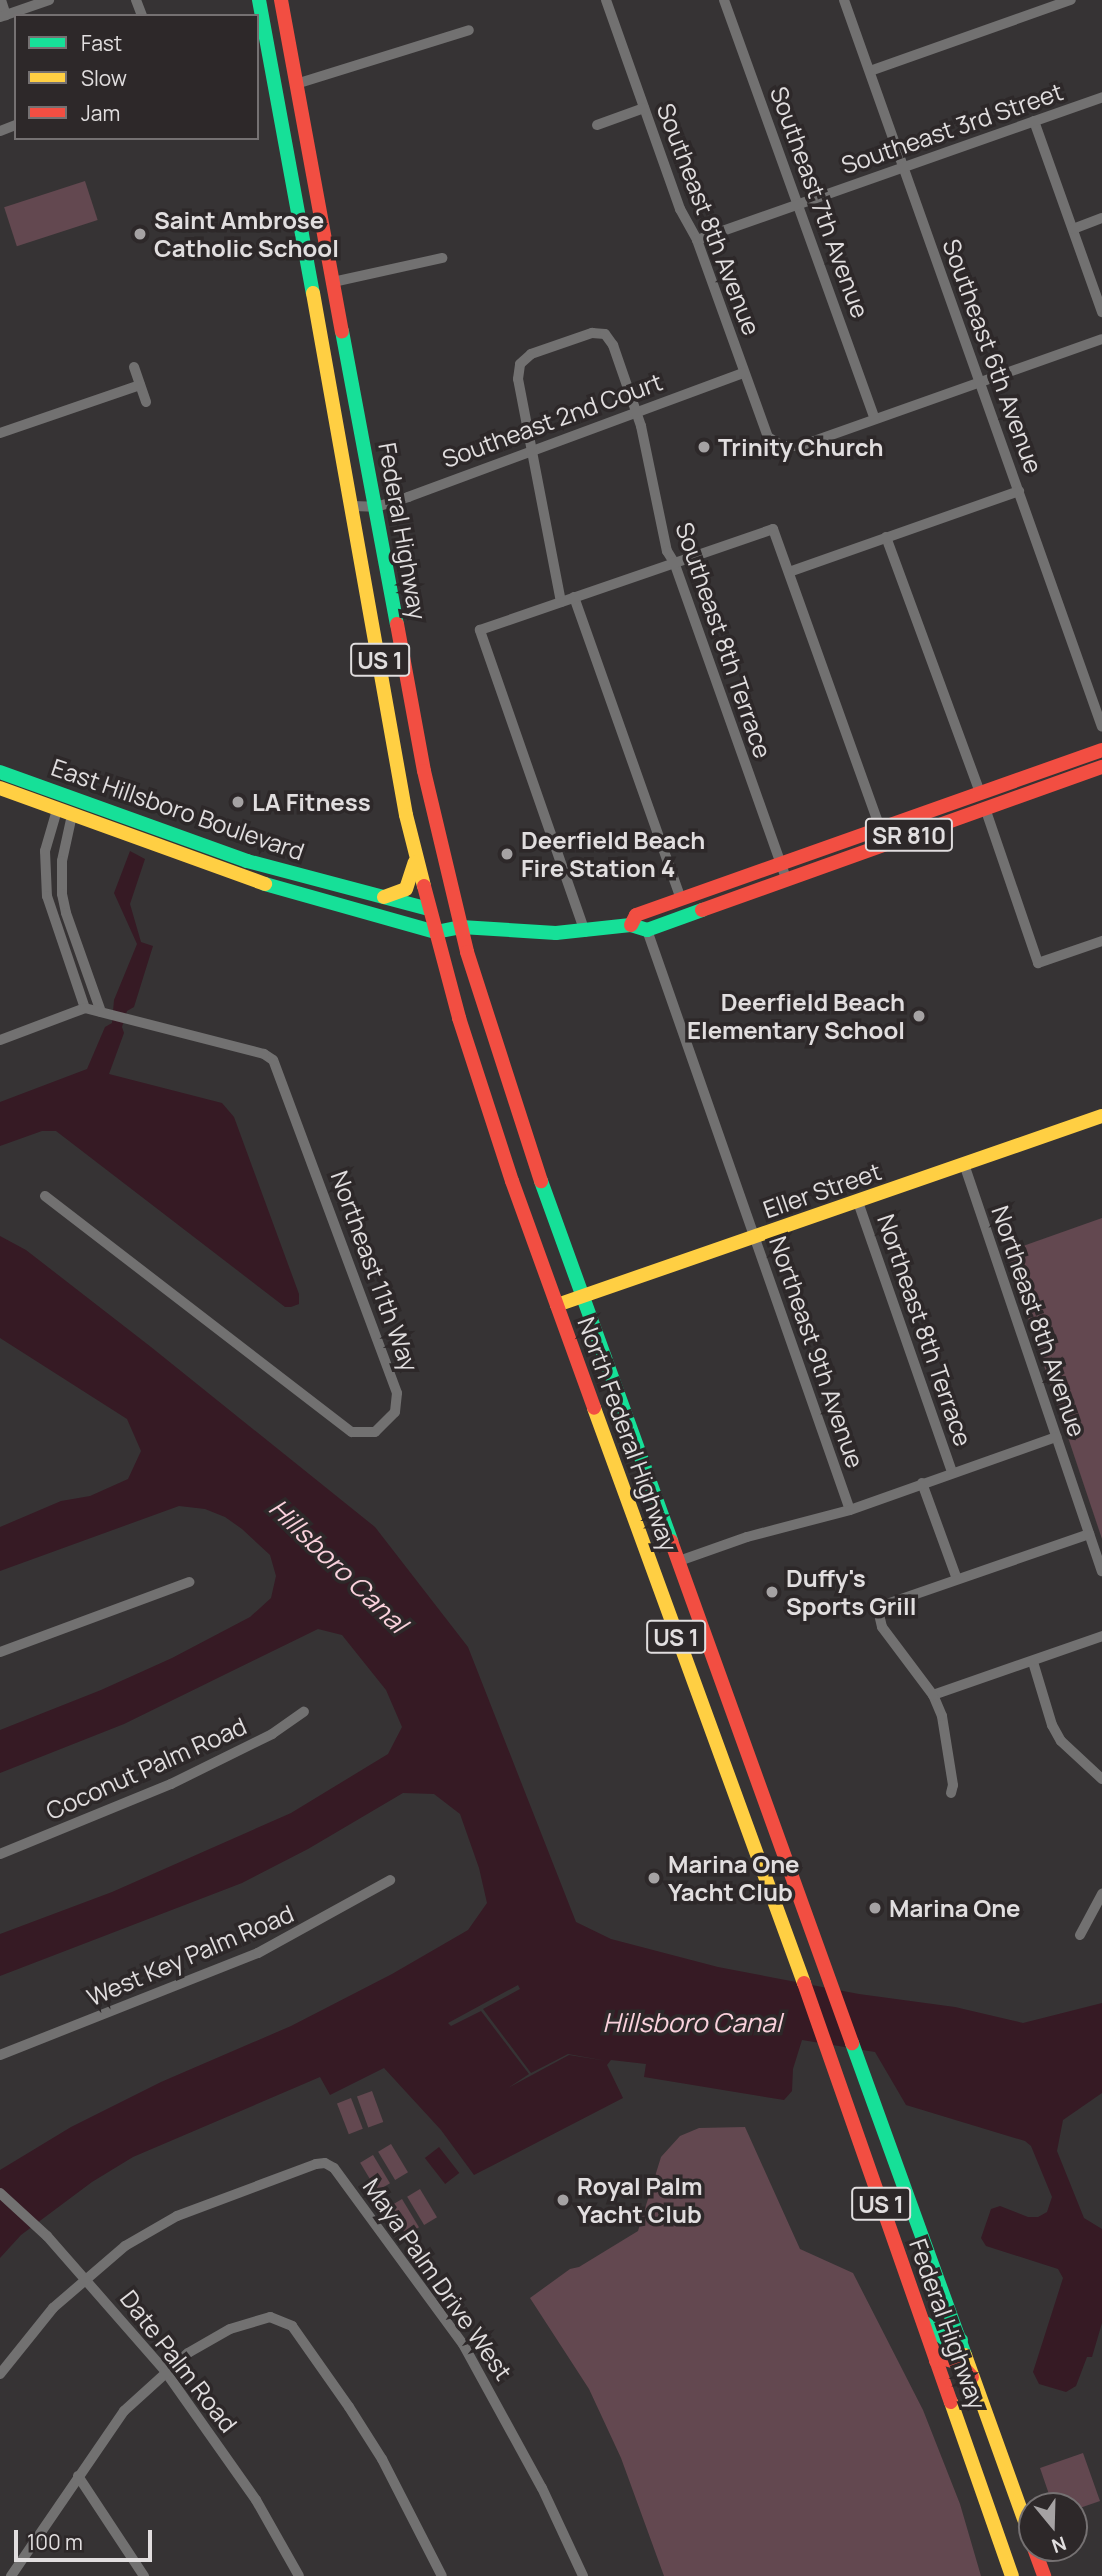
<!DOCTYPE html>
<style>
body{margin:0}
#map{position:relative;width:1102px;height:2576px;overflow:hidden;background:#363334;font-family:Manrope,sans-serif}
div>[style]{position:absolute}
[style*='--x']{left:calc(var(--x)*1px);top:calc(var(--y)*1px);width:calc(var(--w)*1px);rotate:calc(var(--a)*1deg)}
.green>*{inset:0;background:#634850;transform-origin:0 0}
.water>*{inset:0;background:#361a24;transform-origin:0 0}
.pier>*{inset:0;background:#363334}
.street>*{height:10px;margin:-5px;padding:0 5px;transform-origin:5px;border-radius:5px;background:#727171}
.fast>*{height:14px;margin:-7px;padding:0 7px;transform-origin:7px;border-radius:7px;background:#16e098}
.slow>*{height:14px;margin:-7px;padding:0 7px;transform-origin:7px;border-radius:7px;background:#ffcf43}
.jam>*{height:14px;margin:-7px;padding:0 7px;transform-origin:7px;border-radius:7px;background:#f24e42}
.dots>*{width:19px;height:19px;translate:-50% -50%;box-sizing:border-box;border:4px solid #2d2829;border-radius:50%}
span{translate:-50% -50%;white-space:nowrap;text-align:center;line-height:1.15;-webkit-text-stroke:7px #2d2829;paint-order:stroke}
.shield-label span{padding:2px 5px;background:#2d2829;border:2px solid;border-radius:5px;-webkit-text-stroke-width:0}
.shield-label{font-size:23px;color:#e1dedf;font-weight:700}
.street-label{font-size:24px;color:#e1dedf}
.poi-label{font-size:24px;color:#e1dedf;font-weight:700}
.left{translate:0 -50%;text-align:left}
.right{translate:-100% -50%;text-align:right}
.water-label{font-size:26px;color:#fad1dc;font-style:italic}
.legend{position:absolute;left:14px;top:14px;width:245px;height:126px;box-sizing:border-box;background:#2d2829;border:2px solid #757172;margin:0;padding:9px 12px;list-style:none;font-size:21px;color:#e1dedf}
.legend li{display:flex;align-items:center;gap:14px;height:35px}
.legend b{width:35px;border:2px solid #757172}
.north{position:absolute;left:1018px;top:2492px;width:70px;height:70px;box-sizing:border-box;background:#2d2829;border:2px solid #757172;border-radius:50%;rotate:161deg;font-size:19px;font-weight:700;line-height:28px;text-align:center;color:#e1dedf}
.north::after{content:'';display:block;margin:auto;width:24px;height:32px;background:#a5a2a3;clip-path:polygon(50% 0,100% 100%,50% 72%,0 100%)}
.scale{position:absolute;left:14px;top:2530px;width:138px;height:32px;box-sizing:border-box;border:4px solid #e1dedf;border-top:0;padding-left:9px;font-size:21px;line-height:24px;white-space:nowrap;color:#e1dedf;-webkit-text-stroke:5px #2d2829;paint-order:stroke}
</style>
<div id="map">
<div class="green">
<i style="left:85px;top:181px;width:41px;height:85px;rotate:72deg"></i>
<i style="clip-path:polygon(1102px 1218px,1102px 1539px,1006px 1252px)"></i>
<i style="left:372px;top:2091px;width:33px;height:16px;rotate:70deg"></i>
<i style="left:351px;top:2098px;width:33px;height:15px;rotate:69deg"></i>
<i style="clip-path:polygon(745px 2127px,800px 2249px,853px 2273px,923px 2410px,960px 2504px,981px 2576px,664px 2576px,621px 2458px,589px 2389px,530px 2298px,570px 2269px,579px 2267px,638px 2231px,661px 2157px,680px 2136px,699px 2128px)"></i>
<i style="left:391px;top:2144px;width:33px;height:15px;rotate:59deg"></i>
<i style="left:373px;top:2155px;width:33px;height:15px;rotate:59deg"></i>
<i style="left:420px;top:2189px;width:33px;height:15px;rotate:59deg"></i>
<i style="left:402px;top:2199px;width:33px;height:15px;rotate:59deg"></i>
<i style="clip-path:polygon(1083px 2453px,1100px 2501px,1074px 2510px,1074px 2506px,1053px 2506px,1040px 2468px)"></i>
</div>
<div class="water">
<i style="clip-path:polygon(130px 851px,145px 859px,130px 904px,141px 942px,153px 946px,134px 1007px,127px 1011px,122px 1027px,124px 1033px,109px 1074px,222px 1103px,234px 1117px,299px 1294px,299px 1304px,291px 1307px,285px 1307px,56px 1131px,42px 1131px,0 1146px,0 1102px,87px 1069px,105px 1027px,112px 1023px,114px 1000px,137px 944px,114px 893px)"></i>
<i style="clip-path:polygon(0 1236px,26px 1250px,151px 1347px,375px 1527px,468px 1647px,576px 1922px,611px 1939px,718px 1967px,859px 1994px,955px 2007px,1023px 2023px,1102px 2003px,1102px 2093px,1063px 2120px,1057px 2151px,1084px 2218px,1102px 2229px,1102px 2323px,1092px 2357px,1087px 2357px,1076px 2386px,1066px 2392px,1039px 2384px,1033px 2372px,1063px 2278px,1058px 2269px,986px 2246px,981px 2238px,991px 2209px,1000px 2206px,1028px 2217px,1038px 2217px,1047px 2212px,1052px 2197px,1031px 2146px,1025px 2141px,906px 2105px,875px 2052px,802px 2040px,793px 2069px,792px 2091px,784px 2100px,644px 2077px,646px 2064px,611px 2060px,607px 2065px,623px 2098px,474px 2175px,441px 2130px,384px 2068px,330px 2095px,320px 2077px,133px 2157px,92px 2182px,21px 2235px,0 2258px,0 2170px,71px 2127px,161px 2082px,291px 2026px,392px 1974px,468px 1930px,487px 1903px,479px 1868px,460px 1814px,434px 1794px,403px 1793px,308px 1849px,242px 1883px,0 1976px,0 1934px,112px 1892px,291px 1813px,388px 1754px,402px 1727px,386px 1690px,342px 1635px,318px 1629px,124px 1724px,0 1773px,0 1730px,101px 1690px,172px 1658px,250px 1617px,271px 1598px,276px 1576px,270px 1555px,242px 1529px,225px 1517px,205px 1509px,179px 1506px,0 1571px,0 1527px,61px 1501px,90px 1496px,128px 1479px,141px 1451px,127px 1419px,0 1338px)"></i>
<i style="left:439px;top:2147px;width:33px;height:18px;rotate:52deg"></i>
</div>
<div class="pier">
<i style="clip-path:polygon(518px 1985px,520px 1989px,483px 2009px,531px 2073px,568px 2054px,607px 2061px,569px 2055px,508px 2088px,529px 2074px,481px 2011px,451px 2026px,448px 2023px)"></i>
</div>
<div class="street">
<i style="--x:1;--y:0;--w:16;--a:72"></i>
<i style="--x:136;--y:0;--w:17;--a:69"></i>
<i style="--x:606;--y:0;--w:222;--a:70.5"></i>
<i style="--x:680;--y:209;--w:35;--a:61"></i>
<i style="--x:697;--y:240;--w:209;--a:70.2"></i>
<i style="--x:768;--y:437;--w:17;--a:33"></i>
<i style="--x:782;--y:446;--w:18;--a:0"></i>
<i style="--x:800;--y:446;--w:320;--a:-19.5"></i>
<i style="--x:724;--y:0;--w:445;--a:70.2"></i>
<i style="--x:844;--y:0;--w:771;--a:70.46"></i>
<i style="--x:0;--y:17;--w:52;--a:-19.1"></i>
<i style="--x:870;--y:71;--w:213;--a:-19.5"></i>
<i style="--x:296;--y:84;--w:181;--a:-17.3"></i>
<i style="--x:1034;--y:121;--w:203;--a:70.4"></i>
<i style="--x:597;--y:125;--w:50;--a:-19.9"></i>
<i style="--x:0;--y:131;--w:17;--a:-21"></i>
<i style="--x:1073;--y:229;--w:31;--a:-21"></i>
<i style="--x:697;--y:240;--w:430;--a:-19.4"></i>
<i style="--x:333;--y:282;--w:112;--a:-12.4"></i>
<i style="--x:134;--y:367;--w:37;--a:71"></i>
<i style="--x:0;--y:433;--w:148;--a:-18.9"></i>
<i style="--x:352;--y:506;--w:24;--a:2"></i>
<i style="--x:376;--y:507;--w:34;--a:-17"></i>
<i style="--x:408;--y:497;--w:358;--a:-20.3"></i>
<i style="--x:886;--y:537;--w:273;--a:69.8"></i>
<i style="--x:789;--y:572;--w:244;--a:-19.4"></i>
<i style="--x:574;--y:597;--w:320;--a:70.5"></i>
<i style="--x:561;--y:602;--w:227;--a:-100.9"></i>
<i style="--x:518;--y:379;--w:15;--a:-82"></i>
<i style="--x:520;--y:364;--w:15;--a:-42"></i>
<i style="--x:531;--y:354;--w:65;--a:-19"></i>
<i style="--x:592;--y:333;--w:13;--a:4"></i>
<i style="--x:605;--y:334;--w:14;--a:54"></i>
<i style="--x:613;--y:345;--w:86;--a:70.9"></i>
<i style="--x:641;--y:426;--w:128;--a:78.3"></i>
<i style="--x:667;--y:551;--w:13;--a:58"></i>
<i style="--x:674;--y:562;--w:335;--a:70.5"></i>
<i style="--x:985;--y:808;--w:164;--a:71.1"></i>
<i style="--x:1038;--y:963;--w:68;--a:-19"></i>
<i style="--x:57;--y:810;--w:43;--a:106.3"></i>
<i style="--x:45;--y:851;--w:45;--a:87.5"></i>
<i style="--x:47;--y:896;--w:118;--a:71.3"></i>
<i style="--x:72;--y:815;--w:47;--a:102.3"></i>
<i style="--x:62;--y:861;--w:33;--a:90"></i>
<i style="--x:62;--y:894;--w:19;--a:78"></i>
<i style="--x:66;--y:913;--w:105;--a:70.5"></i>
<i style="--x:647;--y:930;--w:614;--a:70.71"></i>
<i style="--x:585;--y:932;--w:320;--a:-109.2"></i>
<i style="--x:480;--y:630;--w:310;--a:-19"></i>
<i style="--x:773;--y:529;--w:318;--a:70.3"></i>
<i style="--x:0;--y:1040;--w:91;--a:-20.6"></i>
<i style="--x:964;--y:1164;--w:430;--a:71.3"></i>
<i style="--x:45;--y:1196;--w:387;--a:37.6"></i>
<i style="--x:352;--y:1432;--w:23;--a:0"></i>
<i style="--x:375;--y:1432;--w:28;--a:-45"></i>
<i style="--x:395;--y:1412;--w:19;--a:-84"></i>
<i style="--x:397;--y:1393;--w:355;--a:-110.4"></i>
<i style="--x:273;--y:1060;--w:11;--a:-146"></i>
<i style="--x:264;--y:1054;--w:185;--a:-165.6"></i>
<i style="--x:858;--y:1202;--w:286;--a:70.8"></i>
<i style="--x:922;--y:1483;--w:102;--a:70"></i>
<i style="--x:679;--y:1561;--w:72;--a:-19.4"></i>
<i style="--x:747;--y:1537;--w:106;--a:-14.7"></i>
<i style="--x:850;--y:1510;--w:219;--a:-19.5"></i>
<i style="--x:0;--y:1652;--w:202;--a:-20.3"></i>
<i style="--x:1033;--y:1662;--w:66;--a:73.2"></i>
<i style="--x:1052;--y:1725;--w:18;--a:61"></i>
<i style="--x:1061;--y:1741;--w:56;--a:42.8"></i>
<i style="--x:933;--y:1695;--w:179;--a:-19.2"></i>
<i style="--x:951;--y:1793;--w:8;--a:-76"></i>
<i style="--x:953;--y:1785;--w:70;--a:-99.1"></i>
<i style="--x:942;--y:1716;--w:23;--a:-113"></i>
<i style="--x:933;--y:1695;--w:85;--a:-126.9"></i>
<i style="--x:882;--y:1627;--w:13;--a:-103"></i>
<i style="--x:879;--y:1614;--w:13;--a:-51"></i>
<i style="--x:887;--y:1604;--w:214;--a:-19.1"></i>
<i style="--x:0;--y:1854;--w:185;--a:-22.3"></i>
<i style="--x:171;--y:1784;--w:113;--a:-26.3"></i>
<i style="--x:272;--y:1734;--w:39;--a:-35"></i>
<i style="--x:1080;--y:1935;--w:47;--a:-61.8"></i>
<i style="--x:0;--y:2055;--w:277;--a:-21.6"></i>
<i style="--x:258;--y:1953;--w:151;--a:-28.9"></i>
<i style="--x:0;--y:2193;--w:64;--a:42.5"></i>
<i style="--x:47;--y:2236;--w:179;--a:48.8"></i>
<i style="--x:165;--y:2371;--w:158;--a:54.8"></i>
<i style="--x:256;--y:2500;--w:87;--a:60.5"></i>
<i style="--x:0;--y:2374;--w:85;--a:-51.2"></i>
<i style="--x:53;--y:2308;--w:95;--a:-40.7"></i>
<i style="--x:125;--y:2246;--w:60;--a:-30"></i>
<i style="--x:177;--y:2216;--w:148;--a:-20.5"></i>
<i style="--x:316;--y:2164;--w:9;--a:-6"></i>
<i style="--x:325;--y:2163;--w:10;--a:29"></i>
<i style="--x:334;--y:2168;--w:218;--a:53.8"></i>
<i style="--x:463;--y:2344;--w:164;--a:61.3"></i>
<i style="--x:542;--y:2488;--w:97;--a:65"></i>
<i style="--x:78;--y:2476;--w:120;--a:56.6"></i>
<i style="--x:11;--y:2576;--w:200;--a:-55.6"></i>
<i style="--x:124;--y:2411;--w:86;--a:-42.2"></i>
<i style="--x:188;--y:2353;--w:48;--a:-29.7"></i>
<i style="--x:230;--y:2329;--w:42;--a:-16.7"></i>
<i style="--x:270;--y:2317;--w:24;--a:22"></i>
<i style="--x:292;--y:2326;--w:99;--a:54.9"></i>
<i style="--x:349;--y:2407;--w:62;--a:57.6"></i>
<i style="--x:382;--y:2459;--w:131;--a:62.9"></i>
</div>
<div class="fast">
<i style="--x:259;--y:0;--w:298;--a:79.6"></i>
<i style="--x:342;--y:331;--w:298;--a:79.4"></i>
<i style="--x:0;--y:772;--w:263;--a:19.8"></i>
<i style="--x:247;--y:861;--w:188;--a:14.8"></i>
<i style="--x:265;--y:884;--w:178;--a:15.7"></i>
<i style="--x:436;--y:932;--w:25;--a:-11"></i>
<i style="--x:461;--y:927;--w:95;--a:3.6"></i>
<i style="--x:556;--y:933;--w:75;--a:-6.1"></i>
<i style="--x:631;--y:925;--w:17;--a:17"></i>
<i style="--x:647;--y:930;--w:59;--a:-20"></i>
<i style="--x:541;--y:1181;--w:383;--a:70.1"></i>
<i style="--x:852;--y:2043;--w:332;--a:70.1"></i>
<i style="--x:925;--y:2323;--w:28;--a:39"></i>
<i style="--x:947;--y:2341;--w:14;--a:-4"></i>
</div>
<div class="slow">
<i style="--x:313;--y:293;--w:530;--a:79.9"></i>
<i style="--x:406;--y:815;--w:73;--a:75.8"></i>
<i style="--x:0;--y:788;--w:282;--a:19.9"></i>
<i style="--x:384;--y:897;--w:23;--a:-20"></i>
<i style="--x:406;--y:889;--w:28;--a:-72"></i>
<i style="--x:557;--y:1305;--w:577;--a:-19.13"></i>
<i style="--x:594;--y:1408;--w:612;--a:69.94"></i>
<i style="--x:965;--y:2355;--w:198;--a:70.2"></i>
<i style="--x:951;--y:2402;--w:184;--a:70.7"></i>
</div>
<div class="jam">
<i style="--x:281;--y:0;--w:337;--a:79.6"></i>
<i style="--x:397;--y:624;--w:149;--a:79.6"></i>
<i style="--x:424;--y:771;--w:186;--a:76.6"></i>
<i style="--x:467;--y:952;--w:241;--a:72.1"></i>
<i style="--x:424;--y:886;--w:137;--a:75.1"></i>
<i style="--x:459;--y:1018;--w:171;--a:72"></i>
<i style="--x:512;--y:1181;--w:241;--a:70.1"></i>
<i style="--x:702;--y:910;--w:425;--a:-19.7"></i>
<i style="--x:631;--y:925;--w:11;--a:-63"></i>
<i style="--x:636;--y:915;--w:494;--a:-19.5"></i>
<i style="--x:671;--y:1541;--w:534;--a:70.17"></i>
<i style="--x:804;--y:1983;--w:444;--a:70.7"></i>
<i style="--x:936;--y:2361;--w:9;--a:-13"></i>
<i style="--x:945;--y:2359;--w:15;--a:16"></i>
<i style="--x:959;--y:2363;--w:19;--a:47"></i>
<i style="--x:1034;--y:2548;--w:30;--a:70"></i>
</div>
<div class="dots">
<i style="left:140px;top:234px;background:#a5a2a3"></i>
<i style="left:704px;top:447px;background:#a5a2a3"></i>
<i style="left:238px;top:802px;background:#a5a2a3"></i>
<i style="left:507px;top:854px;background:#a5a2a3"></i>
<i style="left:919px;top:1016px;background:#a5a2a3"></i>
<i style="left:772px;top:1592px;background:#a5a2a3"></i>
<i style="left:654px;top:1878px;background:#a5a2a3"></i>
<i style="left:875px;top:1908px;background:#a5a2a3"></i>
<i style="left:563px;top:2200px;background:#a5a2a3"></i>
</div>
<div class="shield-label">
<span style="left:380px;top:660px">US 1</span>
<span style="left:909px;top:835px">SR 810</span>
<span style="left:676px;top:1637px">US 1</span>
<span style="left:881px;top:2204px">US 1</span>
</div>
<div class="street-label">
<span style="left:952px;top:128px;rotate:-19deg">Southeast 3rd Street</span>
<span style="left:820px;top:202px;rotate:70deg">Southeast 7th Avenue</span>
<span style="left:709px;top:219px;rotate:69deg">Southeast 8th Avenue</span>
<span style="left:993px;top:356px;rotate:70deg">Southeast 6th Avenue</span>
<span style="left:552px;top:420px;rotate:-20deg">Southeast 2nd Court</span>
<span style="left:403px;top:531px;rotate:80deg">Federal Highway</span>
<span style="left:724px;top:640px;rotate:71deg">Southeast 8th Terrace</span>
<span style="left:178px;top:809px;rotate:19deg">East Hillsboro Boulevard</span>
<span style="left:822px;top:1190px;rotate:-19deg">Eller Street</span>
<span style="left:375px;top:1271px;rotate:70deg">Northeast 11th Way</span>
<span style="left:1039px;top:1321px;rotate:71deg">Northeast 8th Avenue</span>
<span style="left:925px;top:1330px;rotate:71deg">Northeast 8th Terrace</span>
<span style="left:817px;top:1352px;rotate:71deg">Northeast 9th Avenue</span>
<span style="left:628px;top:1434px;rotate:70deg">North Federal Highway</span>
<span style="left:146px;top:1768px;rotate:-24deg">Coconut Palm Road</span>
<span style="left:190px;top:1955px;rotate:-23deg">West Key Palm Road</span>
<span style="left:438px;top:2279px;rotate:55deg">Maya Palm Drive West</span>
<span style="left:948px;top:2324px;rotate:70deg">Federal Highway</span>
<span style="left:179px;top:2361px;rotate:52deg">Date Palm Road</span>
</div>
<div class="poi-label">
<span class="left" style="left:154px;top:234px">Saint Ambrose<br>Catholic School</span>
<span class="left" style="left:718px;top:447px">Trinity Church</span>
<span class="left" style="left:252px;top:802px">LA Fitness</span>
<span class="left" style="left:521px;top:854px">Deerfield Beach<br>Fire Station 4</span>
<span class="right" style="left:905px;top:1016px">Deerfield Beach<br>Elementary School</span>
<span class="left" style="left:786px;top:1592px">Duffy's<br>Sports Grill</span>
<span class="left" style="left:668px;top:1878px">Marina One<br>Yacht Club</span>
<span class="left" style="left:889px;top:1908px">Marina One</span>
<span class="left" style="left:577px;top:2200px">Royal Palm<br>Yacht Club</span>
</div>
<div class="water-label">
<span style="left:338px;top:1566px;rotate:44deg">Hillsboro Canal</span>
<span style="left:692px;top:2023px">Hillsboro Canal</span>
</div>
<ul class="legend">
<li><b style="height:9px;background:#16e098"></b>Fast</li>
<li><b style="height:9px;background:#ffcf43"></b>Slow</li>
<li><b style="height:9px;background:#f24e42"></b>Jam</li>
</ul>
<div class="north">N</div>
<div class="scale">100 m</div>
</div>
